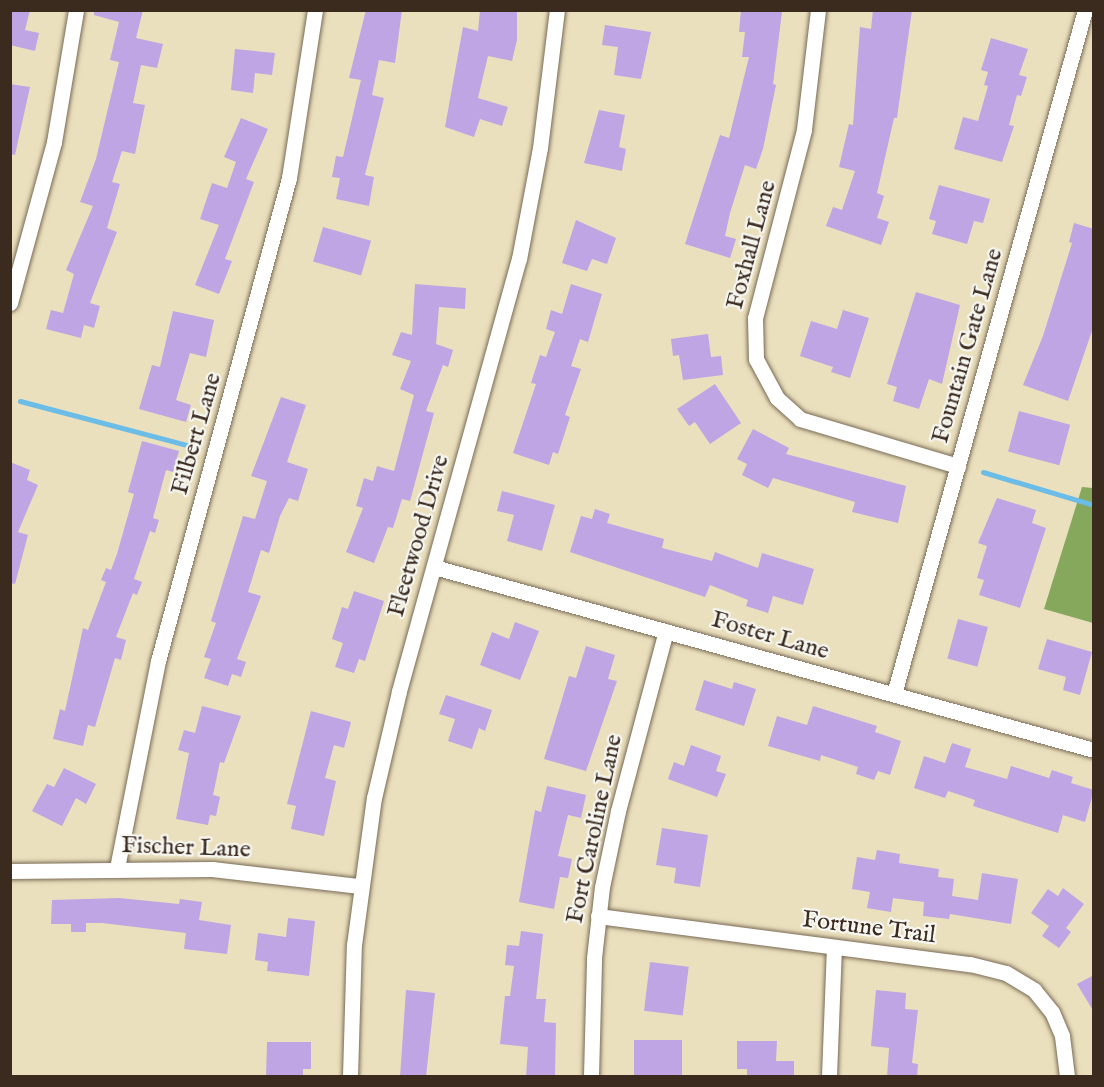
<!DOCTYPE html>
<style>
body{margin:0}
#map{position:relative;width:1104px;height:1087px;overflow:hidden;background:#ebe0bd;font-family:"IM FELL English",serif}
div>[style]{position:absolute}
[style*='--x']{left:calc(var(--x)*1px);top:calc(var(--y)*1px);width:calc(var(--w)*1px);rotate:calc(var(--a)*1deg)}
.forest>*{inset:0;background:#85a85c}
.stream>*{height:5px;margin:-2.5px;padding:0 2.5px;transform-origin:2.5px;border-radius:2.5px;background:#6bbce6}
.building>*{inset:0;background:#bfa5e3;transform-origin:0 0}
.roads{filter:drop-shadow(0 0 2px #796a56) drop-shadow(0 0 2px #796a56)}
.street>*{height:15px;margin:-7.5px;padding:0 7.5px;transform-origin:7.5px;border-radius:7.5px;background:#fff}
span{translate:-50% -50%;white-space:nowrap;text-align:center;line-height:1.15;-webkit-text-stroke:4.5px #f6f6f2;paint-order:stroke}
.street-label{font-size:24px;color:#3b2a1e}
.frame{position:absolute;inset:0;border:12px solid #3b2a1e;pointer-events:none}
</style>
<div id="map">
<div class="forest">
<i style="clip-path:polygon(1082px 487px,1093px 488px,1093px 623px,1044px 609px)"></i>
</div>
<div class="stream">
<i style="--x:20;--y:401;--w:173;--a:14.8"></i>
<i style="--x:983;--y:472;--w:116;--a:16.6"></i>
</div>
<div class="building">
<i style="clip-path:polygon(10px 10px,30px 10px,25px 30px,39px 33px,35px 51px,10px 45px)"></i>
<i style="clip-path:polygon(94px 10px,143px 10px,136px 38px,163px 44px,157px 68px,141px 65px,133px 103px,145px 105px,135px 154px,122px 151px,112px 182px,120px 184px,107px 228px,117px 232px,90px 303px,100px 306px,94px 328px,84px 325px,81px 338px,46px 329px,51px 310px,63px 313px,74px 274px,66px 270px,93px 206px,80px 202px,96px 159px,119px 62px,110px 60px,119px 22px,94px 15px)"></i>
<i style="clip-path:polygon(366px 10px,402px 10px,395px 63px,379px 60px,372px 95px,384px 98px,365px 175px,374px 177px,369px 206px,336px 199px,340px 178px,332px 177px,336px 156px,343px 157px,361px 80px,349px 78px)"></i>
<i style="clip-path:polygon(480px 10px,517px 10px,517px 40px,512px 61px,488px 56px,478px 98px,508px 107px,502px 126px,480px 119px,474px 137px,445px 127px,463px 27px,478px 31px)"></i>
<i style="clip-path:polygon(741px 10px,782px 12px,773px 84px,776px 85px,763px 149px,756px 169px,745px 165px,730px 213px,725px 236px,736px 239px,730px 258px,685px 244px,720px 135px,729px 138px,749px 57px,742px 57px,745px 32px,739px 32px)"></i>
<i style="clip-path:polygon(873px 10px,912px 10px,897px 118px,894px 118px,877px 193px,884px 196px,877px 218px,889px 222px,881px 245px,826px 226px,833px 207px,842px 210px,855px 171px,839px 167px,849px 124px,853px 125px,860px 27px,871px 29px)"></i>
<i style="clip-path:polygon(605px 25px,651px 32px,641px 79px,614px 75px,618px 47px,602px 45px)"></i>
<i style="clip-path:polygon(991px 38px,1028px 49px,1019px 75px,1027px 77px,1021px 96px,1017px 95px,1009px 125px,1014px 126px,1002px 162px,954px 149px,963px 117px,978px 121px,988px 86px,984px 85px,988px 72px,981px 70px)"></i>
<i style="clip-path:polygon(235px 49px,275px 53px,272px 75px,255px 73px,253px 93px,231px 90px)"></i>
<i style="clip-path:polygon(10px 84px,30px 87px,15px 155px,10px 154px)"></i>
<i style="clip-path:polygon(599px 110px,625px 115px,619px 147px,626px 149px,622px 171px,584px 163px)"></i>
<i style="clip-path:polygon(241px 118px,268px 129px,246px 179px,254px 182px,225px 259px,232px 261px,219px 294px,195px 285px,219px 225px,200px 219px,212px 183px,227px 188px,236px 162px,224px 157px)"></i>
<i style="clip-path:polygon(939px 185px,990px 199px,983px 223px,974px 221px,967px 244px,932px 234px,936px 221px,929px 219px)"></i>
<i style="clip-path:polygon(576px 220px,616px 238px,607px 264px,592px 259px,587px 271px,562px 263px)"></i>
<i style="clip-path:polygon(1074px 223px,1094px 229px,1094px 325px,1068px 401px,1023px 385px,1043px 336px,1072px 243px,1069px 242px)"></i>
<i style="left:323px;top:227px;width:50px;height:36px;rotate:16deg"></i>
<i style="clip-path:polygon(415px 284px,466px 288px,465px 309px,439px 307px,436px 344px,453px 350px,448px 367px,443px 365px,426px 411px,434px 413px,410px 501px,402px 499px,393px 528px,388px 527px,374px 563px,346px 552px,363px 508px,356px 506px,364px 478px,373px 481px,377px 466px,394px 471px,414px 395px,400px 389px,411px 361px,392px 355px,401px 332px,412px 335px)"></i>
<i style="clip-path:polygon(571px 284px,602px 294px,588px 342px,580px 339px,571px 366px,581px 369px,565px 415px,570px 417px,558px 454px,553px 452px,549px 465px,513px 453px,536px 384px,531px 383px,540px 355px,546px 357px,555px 332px,546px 329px,551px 310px,562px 314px)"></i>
<i style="clip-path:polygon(916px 292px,960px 305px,942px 384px,929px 379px,919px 409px,893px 401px,897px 387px,887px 384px)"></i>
<i style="clip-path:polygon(843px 310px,869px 318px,850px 378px,831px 372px,833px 367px,800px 356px,811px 321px,837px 329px)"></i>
<i style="clip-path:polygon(173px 311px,214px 320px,206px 357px,190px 353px,176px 400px,191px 405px,186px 422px,139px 409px,152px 365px,160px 367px)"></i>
<i style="clip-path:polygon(708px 334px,711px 357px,721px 356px,723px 375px,683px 380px,679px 355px,673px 356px,671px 339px)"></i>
<i style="clip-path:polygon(715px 384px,741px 423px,710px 444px,695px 422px,689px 426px,677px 409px)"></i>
<i style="clip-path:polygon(281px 397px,306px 405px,287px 462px,308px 469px,298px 501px,289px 498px,280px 516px,269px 553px,261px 550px,248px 592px,261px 596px,237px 659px,246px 662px,241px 677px,232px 674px,228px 686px,204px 678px,211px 659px,204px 657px,216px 623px,211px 621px,243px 516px,255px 519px,267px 481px,251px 476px)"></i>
<i style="left:1019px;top:411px;width:53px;height:42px;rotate:15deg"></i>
<i style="clip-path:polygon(753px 429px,789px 448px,786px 454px,906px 486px,898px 523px,852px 512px,855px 502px,773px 478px,768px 488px,742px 475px,747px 464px,737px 459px)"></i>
<i style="clip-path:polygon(142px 441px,179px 451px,173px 472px,166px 470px,153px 518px,159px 520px,155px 533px,150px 531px,134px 579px,142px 582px,137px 595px,133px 593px,116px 637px,126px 640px,121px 660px,115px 658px,95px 727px,88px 725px,83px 746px,53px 739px,60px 709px,65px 711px,83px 628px,88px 630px,106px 582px,101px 580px,106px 568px,111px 570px,117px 554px,134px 494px,128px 492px)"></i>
<i style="clip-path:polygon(10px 462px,30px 470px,27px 480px,38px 485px,18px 532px,28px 535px,15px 584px,10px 583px)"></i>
<i style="clip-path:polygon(502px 491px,555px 505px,542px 551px,507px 541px,514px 515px,497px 511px)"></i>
<i style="clip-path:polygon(997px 498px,1036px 510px,1032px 523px,1046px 528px,1020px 608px,979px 595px,984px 580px,977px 578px,987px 546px,978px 543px)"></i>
<i style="clip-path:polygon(595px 509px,610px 514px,607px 523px,664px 539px,662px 548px,712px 561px,715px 552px,758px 568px,762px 553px,814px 569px,803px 605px,773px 596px,768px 613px,746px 606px,748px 600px,710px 585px,705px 597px,570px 552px,581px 516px,592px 519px)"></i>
<i style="clip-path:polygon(354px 591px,384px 601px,365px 661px,359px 659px,354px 673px,335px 667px,343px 643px,332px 639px,342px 607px,348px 609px)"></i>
<i style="left:958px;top:619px;width:31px;height:41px;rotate:15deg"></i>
<i style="clip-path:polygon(515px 622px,539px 631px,520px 680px,480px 665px,492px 632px,509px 639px)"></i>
<i style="clip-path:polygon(1047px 639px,1092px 652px,1080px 695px,1063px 690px,1066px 677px,1038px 669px)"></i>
<i style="clip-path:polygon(586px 646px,615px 655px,608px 679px,617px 681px,586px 771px,544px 759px,569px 676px,576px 678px)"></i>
<i style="clip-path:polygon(704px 680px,732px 689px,734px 682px,756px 689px,744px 726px,695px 710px)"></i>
<i style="clip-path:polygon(446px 695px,492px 710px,485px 731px,479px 728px,472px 749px,448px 741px,455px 719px,439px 714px)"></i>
<i style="clip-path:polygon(202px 706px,241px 716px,224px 763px,220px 762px,213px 795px,220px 797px,216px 816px,210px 815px,208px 825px,176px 819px,189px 753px,178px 750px,184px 730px,195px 733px)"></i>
<i style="clip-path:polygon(813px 706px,877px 726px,875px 732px,901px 741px,890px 775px,878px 771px,874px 780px,856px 774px,858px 767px,821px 755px,820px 761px,768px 746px,777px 716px,807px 725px)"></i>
<i style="clip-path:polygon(311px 711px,351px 722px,344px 748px,334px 745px,325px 778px,336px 781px,324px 836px,291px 829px,296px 806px,287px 804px)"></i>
<i style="clip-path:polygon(952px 743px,971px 749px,965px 767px,1007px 779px,1011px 766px,1049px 778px,1052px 770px,1073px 777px,1071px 783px,1094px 790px,1085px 822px,1063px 815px,1058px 833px,973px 806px,975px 800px,948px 791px,945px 798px,914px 788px,924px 756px,945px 763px)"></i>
<i style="clip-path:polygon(691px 745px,721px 756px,716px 771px,726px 774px,717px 797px,668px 779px,674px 762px,684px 766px)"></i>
<i style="clip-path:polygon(64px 768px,96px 784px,86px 804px,76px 798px,62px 826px,32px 811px,47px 784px,54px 787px)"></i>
<i style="clip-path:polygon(547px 786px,586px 795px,581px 818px,568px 815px,558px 856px,572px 859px,568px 878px,560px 877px,554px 909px,519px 902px,535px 810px,541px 812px)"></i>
<i style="clip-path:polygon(662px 828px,708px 835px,700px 887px,674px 883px,676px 868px,656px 865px)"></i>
<i style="clip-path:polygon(877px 850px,900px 854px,899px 863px,939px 869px,938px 877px,954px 879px,952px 896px,978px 900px,982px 873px,1018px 879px,1011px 924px,950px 914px,949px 919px,923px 916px,924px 902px,893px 898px,891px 912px,867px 908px,870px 892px,852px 889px,857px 857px,875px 860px)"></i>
<i style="clip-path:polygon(1063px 888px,1084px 904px,1066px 928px,1071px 932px,1059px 948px,1042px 936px,1049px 926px,1031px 913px,1048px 889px,1058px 896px)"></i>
<i style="clip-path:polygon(119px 898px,179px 904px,180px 899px,202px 902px,199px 920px,231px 925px,227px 954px,184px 949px,186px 933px,102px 923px,86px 923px,86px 932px,71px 932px,71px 924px,51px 924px,52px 900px)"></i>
<i style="clip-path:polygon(288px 918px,315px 921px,309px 976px,267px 971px,268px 962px,255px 960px,258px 933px,286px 937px)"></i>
<i style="clip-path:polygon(521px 931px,543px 934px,536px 999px,546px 999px,544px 1022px,556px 1023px,555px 1077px,526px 1077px,528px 1047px,500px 1044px,505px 996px,510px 996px,514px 966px,505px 965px,507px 945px,519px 946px)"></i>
<i style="left:650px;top:962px;width:39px;height:49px;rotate:7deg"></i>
<i style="clip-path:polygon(1094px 975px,1094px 1012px,1077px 984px)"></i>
<i style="clip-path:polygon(406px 990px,435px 993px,426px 1077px,400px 1077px)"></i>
<i style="clip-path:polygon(876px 990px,906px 993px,905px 1009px,918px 1010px,912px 1063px,918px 1064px,917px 1077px,887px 1077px,889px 1048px,871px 1046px)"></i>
<i style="left:682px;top:1040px;width:37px;height:48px;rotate:90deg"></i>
<i style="clip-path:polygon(737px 1041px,777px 1041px,776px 1061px,794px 1061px,794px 1077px,747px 1077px,747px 1069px,737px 1069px)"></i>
<i style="clip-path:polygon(267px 1042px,311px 1042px,311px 1069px,303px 1069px,303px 1077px,266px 1077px)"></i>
</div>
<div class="roads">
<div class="street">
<i style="--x:818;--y:10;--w:121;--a:96.7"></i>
<i style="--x:804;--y:130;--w:194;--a:104.6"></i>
<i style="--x:755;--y:318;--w:41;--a:88.6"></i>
<i style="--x:756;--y:359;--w:44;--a:61.7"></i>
<i style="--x:777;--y:398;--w:31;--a:42"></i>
<i style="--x:800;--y:419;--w:165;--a:16.6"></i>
<i style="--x:10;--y:303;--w:167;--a:-74.7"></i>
<i style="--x:54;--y:142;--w:134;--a:-80.5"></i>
<i style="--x:434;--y:567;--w:685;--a:15.5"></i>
<i style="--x:894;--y:694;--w:710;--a:-74.4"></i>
<i style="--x:117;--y:868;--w:211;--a:-78.8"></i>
<i style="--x:158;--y:661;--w:500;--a:-74.83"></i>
<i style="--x:289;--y:178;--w:170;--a:-81.2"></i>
<i style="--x:10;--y:871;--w:202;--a:-0.6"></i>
<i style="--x:212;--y:869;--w:149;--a:6.6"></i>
<i style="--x:598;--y:916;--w:375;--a:7.4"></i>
<i style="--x:970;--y:964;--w:37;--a:14"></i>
<i style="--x:1006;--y:973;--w:33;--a:31"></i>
<i style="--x:1034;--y:990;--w:28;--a:51"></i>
<i style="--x:1052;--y:1012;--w:26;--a:67"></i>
<i style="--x:1062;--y:1036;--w:40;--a:82.9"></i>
<i style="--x:350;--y:1076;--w:131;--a:-88.3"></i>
<i style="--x:354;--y:945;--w:148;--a:-82.3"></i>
<i style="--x:374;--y:798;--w:110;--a:-76.8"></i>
<i style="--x:399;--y:691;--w:448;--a:-74.5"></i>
<i style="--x:519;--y:259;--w:113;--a:-79.3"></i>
<i style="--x:540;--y:148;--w:139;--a:-83"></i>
<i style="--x:591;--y:1076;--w:118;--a:-88.5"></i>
<i style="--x:594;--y:958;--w:71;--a:-83.6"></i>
<i style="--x:602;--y:887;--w:78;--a:-78.1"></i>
<i style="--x:618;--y:811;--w:186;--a:-75.1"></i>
<i style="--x:829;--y:1076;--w:129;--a:-87.8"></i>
</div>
</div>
<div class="street-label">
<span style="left:752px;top:245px;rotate:-75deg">Foxhall Lane</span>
<span style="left:968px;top:346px;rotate:-74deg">Fountain Gate Lane</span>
<span style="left:197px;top:434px;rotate:-74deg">Filbert Lane</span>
<span style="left:419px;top:536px;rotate:-74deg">Fleetwood Drive</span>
<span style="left:770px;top:636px;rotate:16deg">Foster Lane</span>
<span style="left:595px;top:829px;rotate:-78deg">Fort Caroline Lane</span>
<span style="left:186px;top:848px;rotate:2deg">Fischer Lane</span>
<span style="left:869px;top:928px;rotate:7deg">Fortune Trail</span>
</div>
<div class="frame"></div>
</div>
